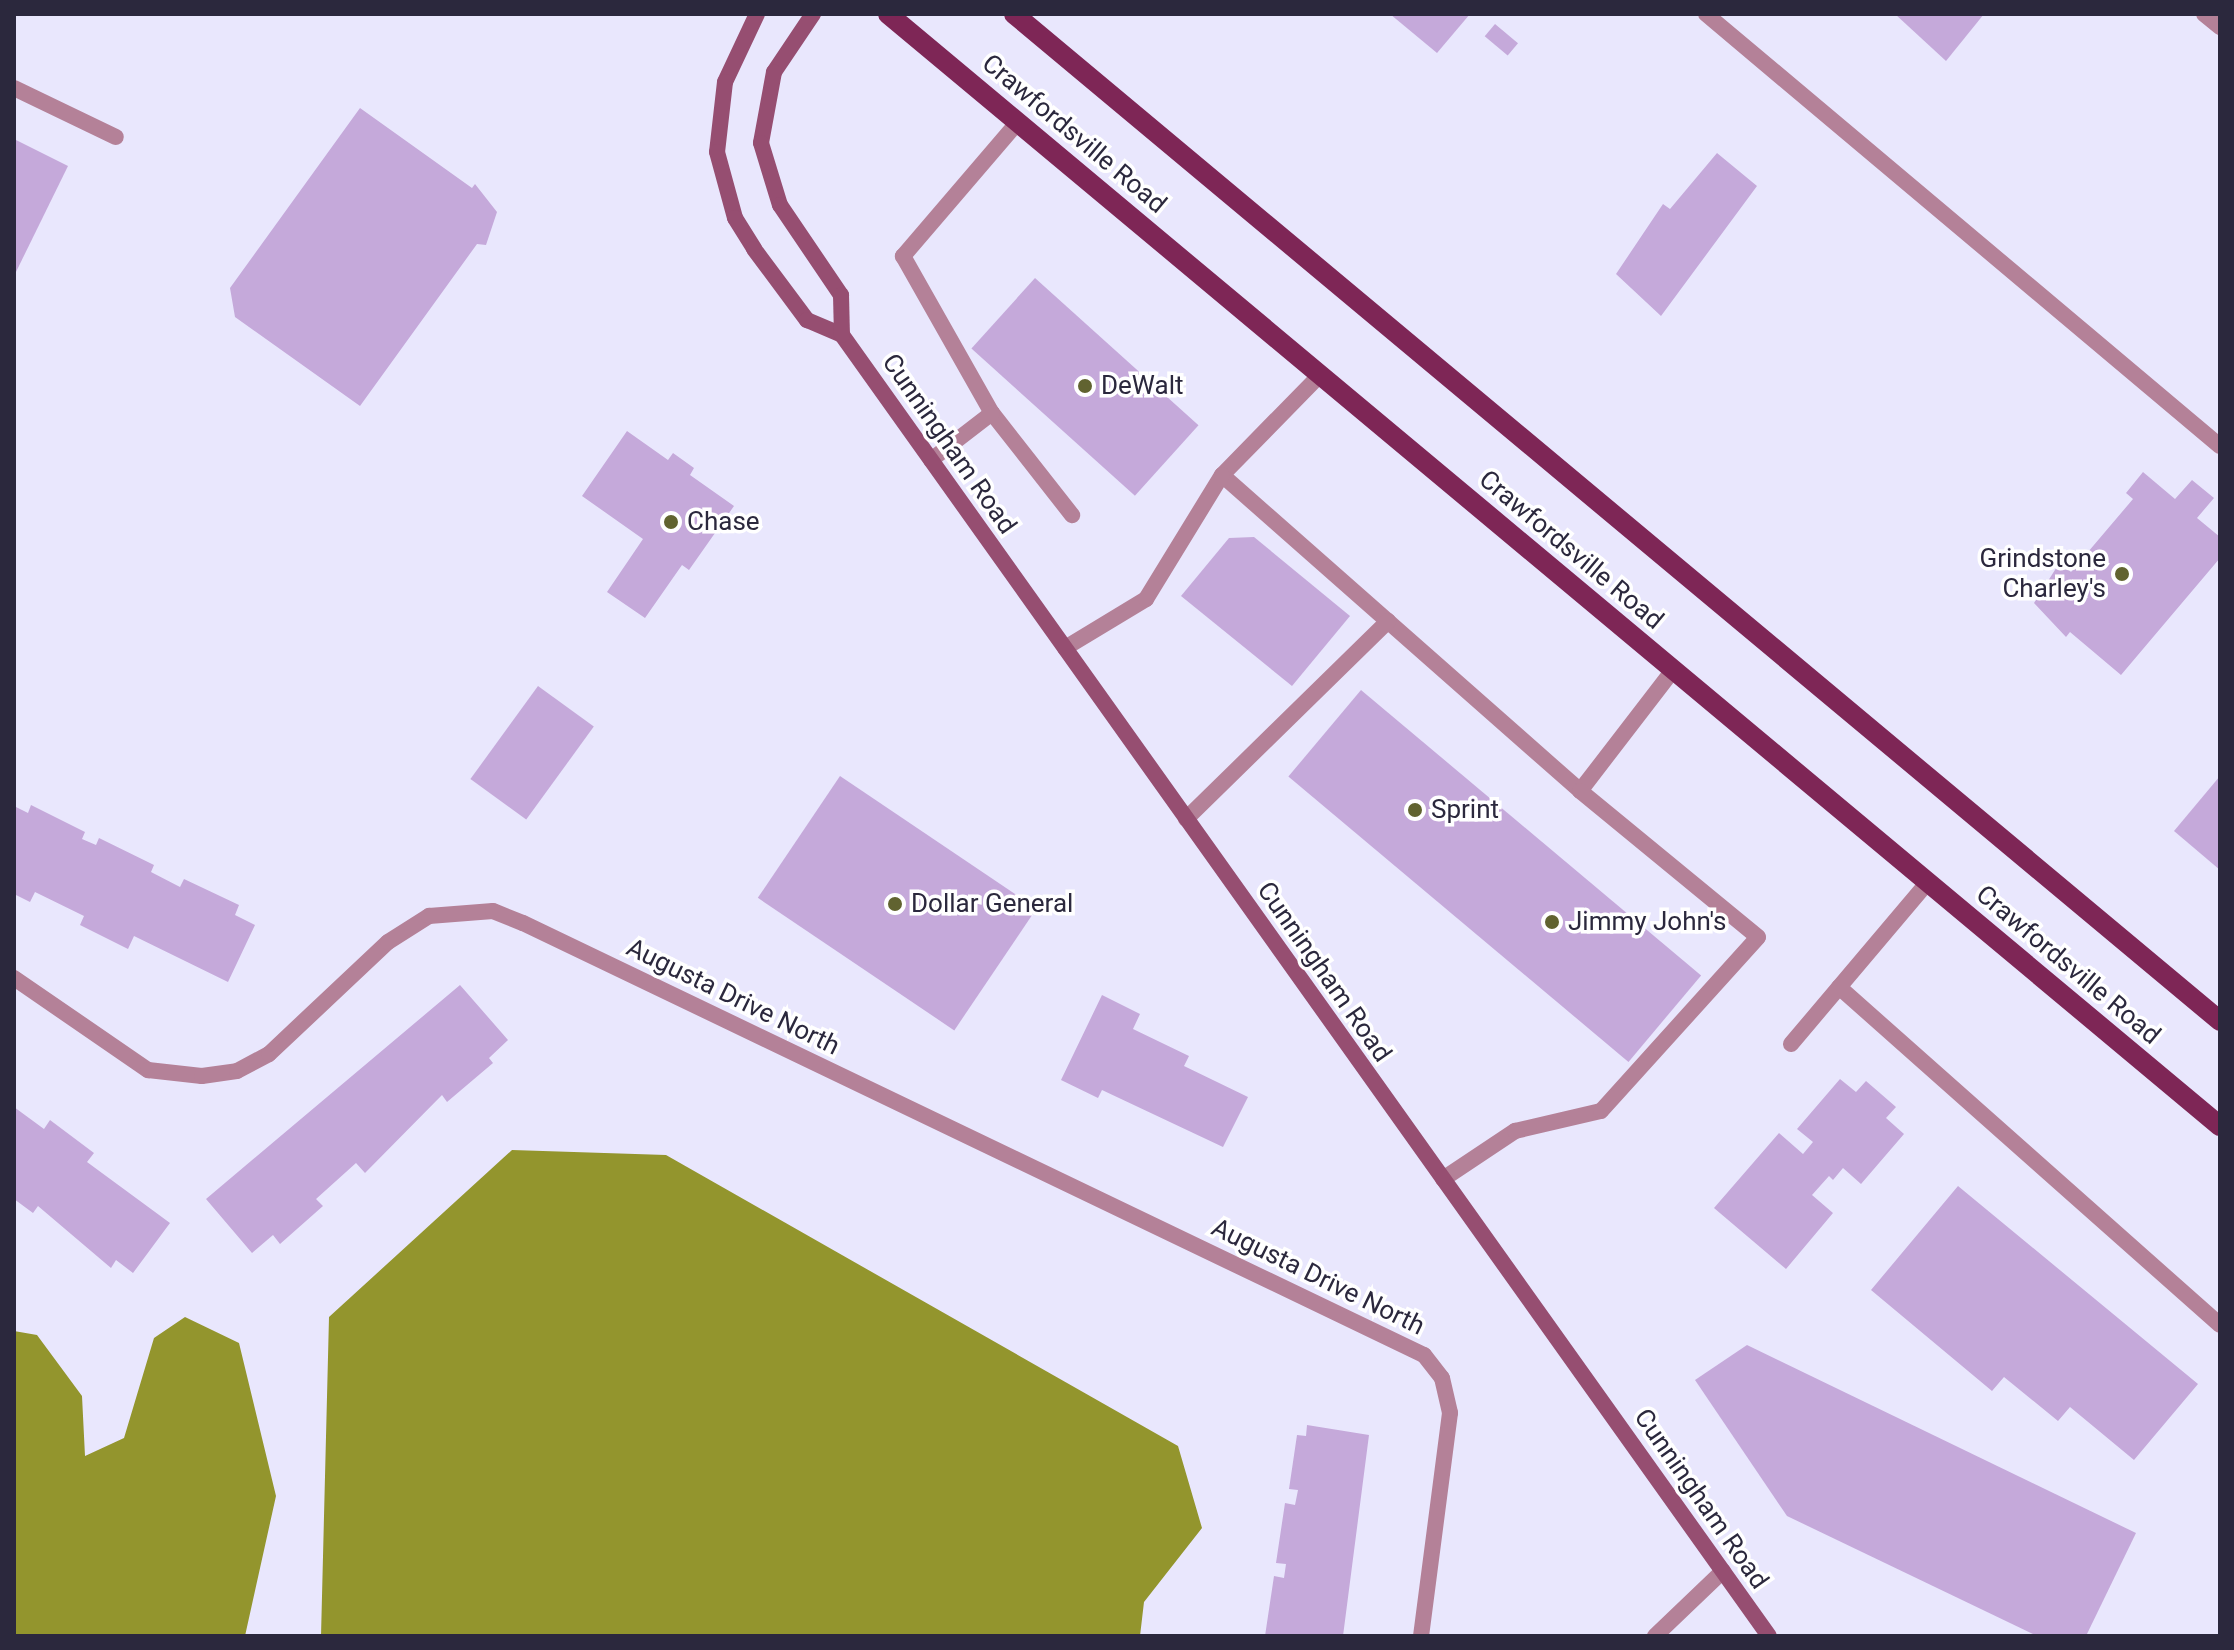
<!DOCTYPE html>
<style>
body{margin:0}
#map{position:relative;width:2234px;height:1650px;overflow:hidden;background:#e9e7fd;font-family:Roboto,sans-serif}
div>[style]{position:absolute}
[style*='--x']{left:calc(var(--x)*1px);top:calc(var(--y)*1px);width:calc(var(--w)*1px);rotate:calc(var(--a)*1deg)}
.water>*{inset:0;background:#93952d}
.building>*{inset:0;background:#c5a9da;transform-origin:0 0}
.lane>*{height:16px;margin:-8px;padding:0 8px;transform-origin:8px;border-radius:8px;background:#b48198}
.street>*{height:16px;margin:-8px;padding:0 8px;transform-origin:8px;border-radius:8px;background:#b48198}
.secondary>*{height:16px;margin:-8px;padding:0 8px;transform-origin:8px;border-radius:8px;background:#964e71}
.primary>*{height:20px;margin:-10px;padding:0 10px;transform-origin:10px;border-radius:10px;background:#7e2656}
.dots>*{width:22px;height:22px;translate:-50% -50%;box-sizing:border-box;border:4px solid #fff;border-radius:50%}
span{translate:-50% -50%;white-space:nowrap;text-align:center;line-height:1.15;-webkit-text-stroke:7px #fff;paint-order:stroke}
.street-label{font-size:26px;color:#2b283d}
.poi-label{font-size:26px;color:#2b283d}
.left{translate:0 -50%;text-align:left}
.right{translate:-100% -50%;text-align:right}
.frame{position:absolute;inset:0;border:16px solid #2b283d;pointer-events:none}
</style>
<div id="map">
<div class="water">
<i style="clip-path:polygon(512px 1150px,666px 1155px,1178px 1446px,1202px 1528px,1144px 1602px,1140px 1636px,321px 1636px,329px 1317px)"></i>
<i style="clip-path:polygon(185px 1317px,239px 1343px,276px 1496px,245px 1636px,14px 1636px,14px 1331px,37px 1335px,82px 1396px,85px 1456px,124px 1438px,154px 1338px)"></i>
</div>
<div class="building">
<i style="clip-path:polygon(1390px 14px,1470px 14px,1437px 53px)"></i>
<i style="clip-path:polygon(1895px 14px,1984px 14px,1946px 61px)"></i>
<i style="left:1495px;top:24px;width:30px;height:16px;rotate:40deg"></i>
<i style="clip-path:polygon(360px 108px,472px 188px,475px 184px,497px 212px,486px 245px,477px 244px,360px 406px,235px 317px,230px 288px)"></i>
<i style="clip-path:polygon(14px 139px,68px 166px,14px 276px)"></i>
<i style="clip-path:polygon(1717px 153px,1757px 186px,1661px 316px,1616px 274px,1663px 204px,1670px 209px)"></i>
<i style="left:1035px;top:278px;width:220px;height:95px;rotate:42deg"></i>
<i style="clip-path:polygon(627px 431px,668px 460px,673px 453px,694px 468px,690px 475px,734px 506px,689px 570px,682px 565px,645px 618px,607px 592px,643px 539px,582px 496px)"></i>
<i style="clip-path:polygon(2143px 472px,2175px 499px,2192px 480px,2214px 498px,2197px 518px,2220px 537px,2220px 558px,2121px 675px,2070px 632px,2066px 637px,2034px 603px,2060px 562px,2071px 572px,2133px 499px,2126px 493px)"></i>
<i style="clip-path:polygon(1254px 537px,1350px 616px,1292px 686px,1181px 596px,1229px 538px)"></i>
<i style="left:538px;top:686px;width:69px;height:115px;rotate:36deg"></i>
<i style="left:1361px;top:690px;width:444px;height:113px;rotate:40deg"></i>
<i style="left:840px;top:776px;width:237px;height:147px;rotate:34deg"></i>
<i style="clip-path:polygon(2220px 776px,2220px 870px,2174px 831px)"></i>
<i style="clip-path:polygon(31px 805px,85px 832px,82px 839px,96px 845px,99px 838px,154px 865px,151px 872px,180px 887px,184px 879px,239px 905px,235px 915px,255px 925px,228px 982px,134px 936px,128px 949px,80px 925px,84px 916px,35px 892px,30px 902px,14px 894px,14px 806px,28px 813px)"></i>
<i style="clip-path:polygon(460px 985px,508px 1040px,489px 1058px,493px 1063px,447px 1102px,442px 1095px,365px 1173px,356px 1163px,316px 1199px,323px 1206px,280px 1244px,273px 1235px,252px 1253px,206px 1199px)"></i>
<i style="clip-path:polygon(1102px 995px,1140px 1014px,1133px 1029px,1189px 1056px,1184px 1066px,1248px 1097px,1223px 1147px,1102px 1090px,1098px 1098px,1061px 1080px)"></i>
<i style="clip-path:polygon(1840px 1079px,1856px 1092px,1866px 1081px,1896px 1107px,1886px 1118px,1904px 1134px,1861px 1184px,1843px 1168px,1833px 1180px,1829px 1176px,1812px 1195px,1833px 1213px,1786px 1269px,1714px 1208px,1779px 1133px,1803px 1154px,1813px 1142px,1797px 1129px)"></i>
<i style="clip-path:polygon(14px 1107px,44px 1129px,50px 1120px,94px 1153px,87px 1162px,170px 1223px,133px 1273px,116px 1260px,111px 1268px,38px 1206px,33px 1213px,14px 1199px)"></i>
<i style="clip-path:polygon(1958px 1186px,2198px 1384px,2134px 1460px,2070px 1407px,2058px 1421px,2004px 1377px,1992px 1391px,1871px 1290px)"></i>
<i style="clip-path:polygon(1747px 1345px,2136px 1533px,2086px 1636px,2037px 1636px,1787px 1516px,1695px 1380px)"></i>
<i style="clip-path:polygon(1307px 1425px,1369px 1435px,1343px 1636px,1265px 1636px,1274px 1576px,1284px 1578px,1286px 1564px,1276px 1563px,1285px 1503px,1295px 1505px,1298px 1490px,1289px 1489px,1297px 1435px,1306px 1436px)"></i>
</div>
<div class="lane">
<i style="--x:1706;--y:14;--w:671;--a:40.05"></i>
<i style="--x:2204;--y:14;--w:21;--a:39"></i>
<i style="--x:14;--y:88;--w:113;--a:25.7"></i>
<i style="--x:1018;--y:122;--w:177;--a:130.6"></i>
<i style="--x:903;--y:256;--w:180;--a:60.5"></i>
<i style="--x:992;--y:413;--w:130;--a:51.9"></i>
<i style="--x:1321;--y:374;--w:141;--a:134.4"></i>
<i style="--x:1222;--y:475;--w:478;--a:41.4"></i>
<i style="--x:1580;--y:791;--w:154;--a:-52.4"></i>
<i style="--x:931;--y:460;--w:77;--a:-37.6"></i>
<i style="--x:1065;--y:648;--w:95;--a:-31.2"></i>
<i style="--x:1146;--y:599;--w:145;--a:-58.5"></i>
<i style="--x:1186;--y:819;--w:283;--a:-44.4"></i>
<i style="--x:1839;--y:987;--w:509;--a:41.58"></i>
<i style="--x:1791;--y:1044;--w:212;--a:-49.8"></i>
<i style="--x:1443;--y:1179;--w:87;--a:-33.7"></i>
<i style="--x:1515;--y:1131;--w:88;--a:-13.1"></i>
<i style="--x:1601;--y:1111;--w:234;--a:-47.9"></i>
<i style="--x:1758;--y:937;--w:230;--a:-140.6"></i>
</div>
<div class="street">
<i style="--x:14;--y:978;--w:163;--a:34.5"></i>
<i style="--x:148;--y:1070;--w:54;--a:6.3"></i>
<i style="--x:202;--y:1076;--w:35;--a:-8"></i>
<i style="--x:237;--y:1071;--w:36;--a:-28"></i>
<i style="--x:269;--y:1054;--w:163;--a:-43.3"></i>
<i style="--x:388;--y:942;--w:49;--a:-32.4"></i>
<i style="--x:429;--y:916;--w:64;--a:-4.5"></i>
<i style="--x:493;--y:911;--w:32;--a:22"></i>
<i style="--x:523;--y:923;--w:999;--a:25.62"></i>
<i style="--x:1424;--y:1355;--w:29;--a:52"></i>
<i style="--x:1442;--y:1378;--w:36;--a:77"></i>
<i style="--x:1450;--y:1413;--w:225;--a:97.4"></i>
<i style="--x:1655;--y:1636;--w:94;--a:-43.7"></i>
</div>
<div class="secondary">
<i style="--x:757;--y:14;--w:75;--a:115.2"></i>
<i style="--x:725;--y:82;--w:70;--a:96.5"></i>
<i style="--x:717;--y:152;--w:68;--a:74.7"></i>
<i style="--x:735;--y:218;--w:36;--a:58"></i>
<i style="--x:754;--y:249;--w:89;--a:53.3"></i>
<i style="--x:807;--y:320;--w:38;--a:23"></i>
<i style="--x:842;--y:335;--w:1597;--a:54.53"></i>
<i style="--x:813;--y:14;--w:70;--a:123.9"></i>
<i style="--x:774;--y:72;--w:72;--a:100.4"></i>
<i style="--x:761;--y:143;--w:65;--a:73"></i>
<i style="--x:780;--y:205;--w:109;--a:55.9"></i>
<i style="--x:841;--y:295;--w:40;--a:88.6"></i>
</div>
<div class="primary">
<i style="--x:888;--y:14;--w:1735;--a:39.86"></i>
<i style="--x:1014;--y:14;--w:1571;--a:39.86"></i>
</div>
<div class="dots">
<i style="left:1085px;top:386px;background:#616330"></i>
<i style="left:671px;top:522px;background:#616330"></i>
<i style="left:2122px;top:574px;background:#616330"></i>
<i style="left:1415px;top:810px;background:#616330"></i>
<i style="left:895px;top:904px;background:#616330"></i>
<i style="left:1552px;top:922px;background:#616330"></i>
</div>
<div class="street-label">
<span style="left:1074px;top:134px;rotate:40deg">Crawfordsville Road</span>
<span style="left:949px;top:444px;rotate:55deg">Cunningham Road</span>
<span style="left:1571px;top:550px;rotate:40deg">Crawfordsville Road</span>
<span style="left:2068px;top:965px;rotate:40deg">Crawfordsville Road</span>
<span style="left:1324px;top:972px;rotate:55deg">Cunningham Road</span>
<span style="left:733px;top:997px;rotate:26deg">Augusta Drive North</span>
<span style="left:1318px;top:1277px;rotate:26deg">Augusta Drive North</span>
<span style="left:1701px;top:1499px;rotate:55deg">Cunningham Road</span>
</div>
<div class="poi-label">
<span class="left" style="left:1101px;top:386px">DeWalt</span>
<span class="left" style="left:687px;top:522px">Chase</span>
<span class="right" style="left:2106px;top:574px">Grindstone<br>Charley's</span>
<span class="left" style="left:1431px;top:810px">Sprint</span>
<span class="left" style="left:911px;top:904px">Dollar General</span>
<span class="left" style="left:1568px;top:922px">Jimmy John's</span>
</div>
<div class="frame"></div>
</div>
